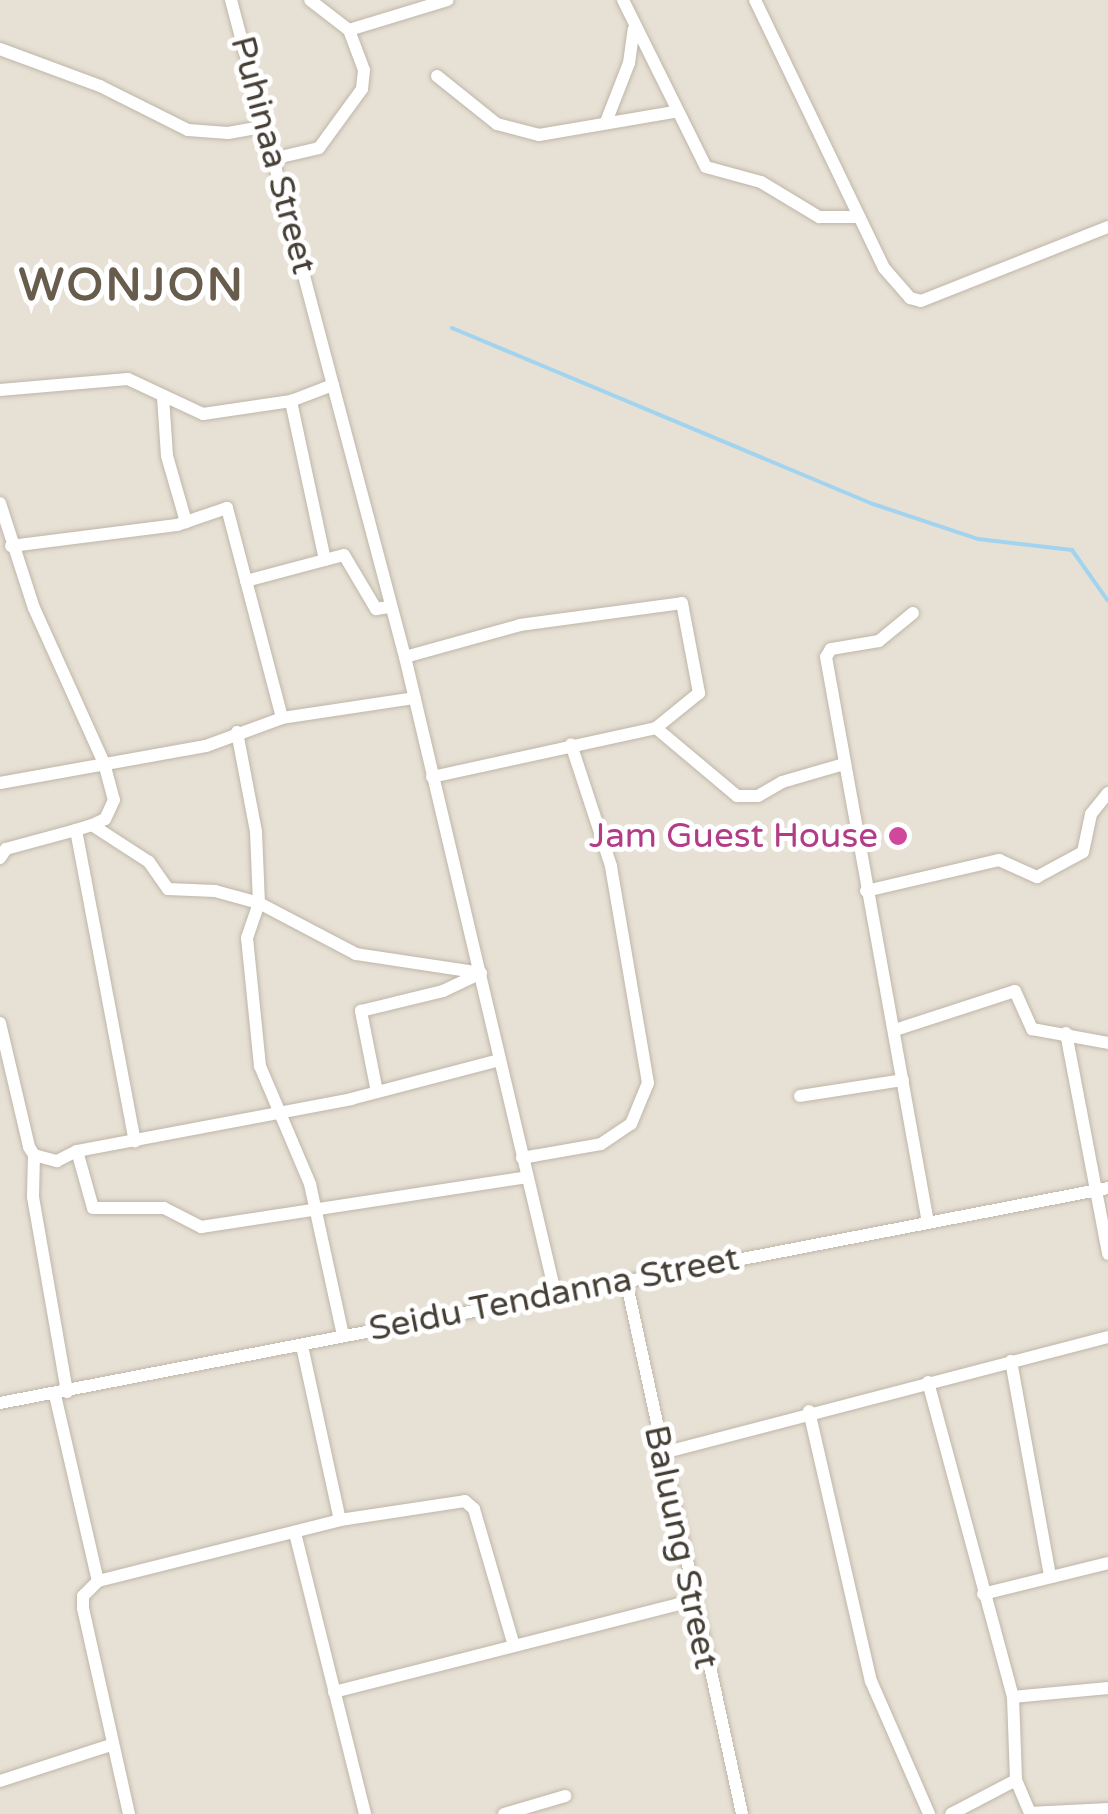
<!DOCTYPE html>
<style>
body{margin:0}
#map{position:relative;width:1108px;height:1814px;overflow:hidden;background:#f3eee6;font-family:"Varela Round",sans-serif}
div>[style]{position:absolute}
[style*='--x']{left:calc(var(--x)*1px);top:calc(var(--y)*1px);width:calc(var(--w)*1px);rotate:calc(var(--a)*1deg)}
.residential>*{inset:0;background:#e7e0d4;transform-origin:0 0}
.stream>*{height:4px;margin:-2px;padding:0 2px;transform-origin:2px;border-radius:2px;background:#a3d4ef}
.roads{filter:drop-shadow(0 0 2px #beb6a9) drop-shadow(0 0 2px #beb6a9)}
.street>*{height:12px;margin:-6px;padding:0 6px;transform-origin:6px;border-radius:6px;background:#fff}
.dots>*{width:28px;height:28px;translate:-50% -50%;box-sizing:border-box;border:5px solid #fff;border-radius:50%}
span{translate:-50% -50%;white-space:nowrap;text-align:center;line-height:1.15;-webkit-text-stroke:10px #fff;paint-order:stroke}
.street-label{font-size:35px;color:#463f36}
.hotel-label{font-size:35px;color:#b23c85}
.right{translate:-100% -50%;text-align:right}
.district-label{font-size:45px;color:#685c4d;font-weight:700;letter-spacing:2.5px}
</style>
<div id="map">
<div class="residential">
<i style="left:0;top:0;width:1108px;height:1814px"></i>
</div>
<div class="stream">
<i style="--x:452;--y:328;--w:456;--a:22.7"></i>
<i style="--x:873;--y:504;--w:111;--a:18.4"></i>
<i style="--x:978;--y:539;--w:95;--a:6.7"></i>
<i style="--x:1072;--y:550;--w:62;--a:54.8"></i>
</div>
<div class="roads">
<div class="street">
<i style="--x:231;--y:0;--w:680;--a:75.17"></i>
<i style="--x:405;--y:657;--w:652;--a:76.71"></i>
<i style="--x:623;--y:0;--w:186;--a:63.6"></i>
<i style="--x:706;--y:167;--w:57;--a:15.3"></i>
<i style="--x:761;--y:182;--w:68;--a:31.1"></i>
<i style="--x:819;--y:217;--w:40;--a:0"></i>
<i style="--x:755;--y:0;--w:297;--a:64.3"></i>
<i style="--x:884;--y:268;--w:40;--a:49"></i>
<i style="--x:910;--y:298;--w:11;--a:15"></i>
<i style="--x:921;--y:301;--w:201;--a:-21.6"></i>
<i style="--x:349;--y:30;--w:103;--a:-16.9"></i>
<i style="--x:0;--y:49;--w:107;--a:20.3"></i>
<i style="--x:100;--y:86;--w:98;--a:26.6"></i>
<i style="--x:188;--y:130;--w:40;--a:4.3"></i>
<i style="--x:228;--y:133;--w:36;--a:-10"></i>
<i style="--x:437;--y:76;--w:77;--a:38.7"></i>
<i style="--x:497;--y:124;--w:43;--a:14.7"></i>
<i style="--x:539;--y:135;--w:136;--a:-9.7"></i>
<i style="--x:606;--y:122;--w:63;--a:-68.7"></i>
<i style="--x:629;--y:63;--w:34;--a:-82"></i>
<i style="--x:272;--y:159;--w:48;--a:-13.2"></i>
<i style="--x:319;--y:148;--w:73;--a:-53.9"></i>
<i style="--x:362;--y:89;--w:19;--a:-84"></i>
<i style="--x:364;--y:70;--w:43;--a:-110.6"></i>
<i style="--x:349;--y:30;--w:49;--a:-142.4"></i>
<i style="--x:0;--y:390;--w:128;--a:-4.9"></i>
<i style="--x:128;--y:379;--w:83;--a:25"></i>
<i style="--x:203;--y:414;--w:89;--a:-8.4"></i>
<i style="--x:163;--y:397;--w:59;--a:86.1"></i>
<i style="--x:167;--y:456;--w:69;--a:73.9"></i>
<i style="--x:0;--y:503;--w:110;--a:72.1"></i>
<i style="--x:34;--y:608;--w:170;--a:65.7"></i>
<i style="--x:104;--y:763;--w:38;--a:75"></i>
<i style="--x:114;--y:800;--w:21;--a:115"></i>
<i style="--x:105;--y:819;--w:14;--a:155"></i>
<i style="--x:92;--y:825;--w:68;--a:33"></i>
<i style="--x:149;--y:862;--w:33;--a:55"></i>
<i style="--x:168;--y:889;--w:47;--a:2.4"></i>
<i style="--x:215;--y:891;--w:46;--a:15.3"></i>
<i style="--x:259;--y:903;--w:110;--a:27.7"></i>
<i style="--x:356;--y:954;--w:126;--a:8.6"></i>
<i style="--x:11;--y:546;--w:167;--a:-7.2"></i>
<i style="--x:177;--y:525;--w:53;--a:-18.8"></i>
<i style="--x:227;--y:508;--w:217;--a:75.3"></i>
<i style="--x:325;--y:560;--w:163;--a:-102.1"></i>
<i style="--x:291;--y:401;--w:45;--a:-20.9"></i>
<i style="--x:246;--y:581;--w:101;--a:-14.9"></i>
<i style="--x:344;--y:555;--w:63;--a:59.3"></i>
<i style="--x:376;--y:609;--w:13;--a:-9"></i>
<i style="--x:913;--y:613;--w:44;--a:140.5"></i>
<i style="--x:879;--y:641;--w:49;--a:170.5"></i>
<i style="--x:831;--y:649;--w:9;--a:122"></i>
<i style="--x:826;--y:657;--w:575;--a:79.78"></i>
<i style="--x:405;--y:657;--w:119;--a:-15.5"></i>
<i style="--x:520;--y:625;--w:163;--a:-7.7"></i>
<i style="--x:682;--y:603;--w:92;--a:79.3"></i>
<i style="--x:699;--y:693;--w:55;--a:140.9"></i>
<i style="--x:237;--y:732;--w:102;--a:79.2"></i>
<i style="--x:256;--y:832;--w:71;--a:87.6"></i>
<i style="--x:259;--y:903;--w:37;--a:109"></i>
<i style="--x:247;--y:938;--w:129;--a:84.2"></i>
<i style="--x:260;--y:1066;--w:128;--a:67"></i>
<i style="--x:310;--y:1184;--w:155;--a:77.7"></i>
<i style="--x:432;--y:777;--w:229;--a:-12.3"></i>
<i style="--x:656;--y:728;--w:106;--a:40"></i>
<i style="--x:737;--y:796;--w:21;--a:0"></i>
<i style="--x:758;--y:796;--w:28;--a:-30"></i>
<i style="--x:782;--y:782;--w:61;--a:-16.1"></i>
<i style="--x:0;--y:783;--w:209;--a:-10.2"></i>
<i style="--x:206;--y:746;--w:81;--a:-20.2"></i>
<i style="--x:282;--y:718;--w:134;--a:-8.6"></i>
<i style="--x:92;--y:825;--w:17;--a:163"></i>
<i style="--x:76;--y:830;--w:317;--a:79.3"></i>
<i style="--x:0;--y:858;--w:11;--a:-56"></i>
<i style="--x:6;--y:849;--w:73;--a:-15.2"></i>
<i style="--x:866;--y:891;--w:137;--a:-13.1"></i>
<i style="--x:999;--y:860;--w:42;--a:24.1"></i>
<i style="--x:1037;--y:877;--w:52;--a:-28.5"></i>
<i style="--x:1083;--y:852;--w:39;--a:-78"></i>
<i style="--x:1091;--y:814;--w:27;--a:-51"></i>
<i style="--x:0;--y:1023;--w:127;--a:76.8"></i>
<i style="--x:29;--y:1147;--w:9;--a:58"></i>
<i style="--x:34;--y:1155;--w:24;--a:15"></i>
<i style="--x:57;--y:1161;--w:22;--a:-27"></i>
<i style="--x:77;--y:1151;--w:279;--a:-10.7"></i>
<i style="--x:351;--y:1099;--w:154;--a:-14.7"></i>
<i style="--x:895;--y:1030;--w:126;--a:-18"></i>
<i style="--x:1015;--y:991;--w:42;--a:65.9"></i>
<i style="--x:1032;--y:1029;--w:77;--a:10.4"></i>
<i style="--x:1066;--y:1033;--w:225;--a:79.2"></i>
<i style="--x:377;--y:1092;--w:83;--a:-101.2"></i>
<i style="--x:361;--y:1011;--w:84;--a:-13.7"></i>
<i style="--x:443;--y:991;--w:42;--a:-25.3"></i>
<i style="--x:800;--y:1096;--w:104;--a:-8.8"></i>
<i style="--x:77;--y:1151;--w:59;--a:74.3"></i>
<i style="--x:93;--y:1208;--w:71;--a:0"></i>
<i style="--x:164;--y:1208;--w:42;--a:27.2"></i>
<i style="--x:201;--y:1227;--w:330;--a:-8.7"></i>
<i style="--x:34;--y:1155;--w:42;--a:91.4"></i>
<i style="--x:33;--y:1197;--w:198;--a:80.1"></i>
<i style="--x:522;--y:1158;--w:80;--a:-10"></i>
<i style="--x:601;--y:1144;--w:36;--a:-34"></i>
<i style="--x:631;--y:1124;--w:44;--a:-67.5"></i>
<i style="--x:648;--y:1083;--w:220;--a:-99.7"></i>
<i style="--x:611;--y:866;--w:128;--a:-108.2"></i>
<i style="--x:626;--y:1280;--w:546;--a:77.74"></i>
<i style="--x:302;--y:1346;--w:178;--a:77.7"></i>
<i style="--x:1011;--y:1361;--w:219;--a:79.7"></i>
<i style="--x:928;--y:1382;--w:326;--a:74.9"></i>
<i style="--x:1013;--y:1697;--w:83;--a:87.9"></i>
<i style="--x:1016;--y:1780;--w:73;--a:152.4"></i>
<i style="--x:55;--y:1395;--w:191;--a:77"></i>
<i style="--x:0;--y:1403;--w:1129;--a:-10.98"></i>
<i style="--x:809;--y:1411;--w:277;--a:77.1"></i>
<i style="--x:871;--y:1681;--w:145;--a:66.4"></i>
<i style="--x:659;--y:1454;--w:464;--a:-14.6"></i>
<i style="--x:295;--y:1533;--w:290;--a:76"></i>
<i style="--x:983;--y:1594;--w:129;--a:-13.9"></i>
<i style="--x:334;--y:1692;--w:368;--a:-14.3"></i>
<i style="--x:1013;--y:1697;--w:95;--a:-5.4"></i>
<i style="--x:1016;--y:1780;--w:36;--a:67"></i>
<i style="--x:1030;--y:1813;--w:78;--a:-2.9"></i>
<i style="--x:0;--y:1781;--w:117;--a:-18"></i>
<i style="--x:129;--y:1814;--w:211;--a:-102.6"></i>
<i style="--x:83;--y:1608;--w:12;--a:-90"></i>
<i style="--x:83;--y:1596;--w:21;--a:-45"></i>
<i style="--x:98;--y:1581;--w:250;--a:-14.1"></i>
<i style="--x:340;--y:1520;--w:126;--a:-8.6"></i>
<i style="--x:465;--y:1501;--w:12;--a:42"></i>
<i style="--x:474;--y:1509;--w:139;--a:73.7"></i>
<i style="--x:504;--y:1814;--w:64;--a:-16.4"></i>
</div>
</div>
<div class="dots">
<i style="left:898px;top:836px;background:#d1479c"></i>
</div>
<div class="street-label">
<span style="left:273px;top:155px;rotate:75deg">Puhinaa Street</span>
<span style="left:554px;top:1294px;rotate:-11deg">Seidu Tendanna Street</span>
<span style="left:681px;top:1547px;rotate:78deg">Baluung Street</span>
</div>
<div class="hotel-label">
<span class="right" style="left:878px;top:836px">Jam Guest House</span>
</div>
<div class="district-label">
<span style="left:132px;top:287px">WONJON</span>
</div>
</div>
